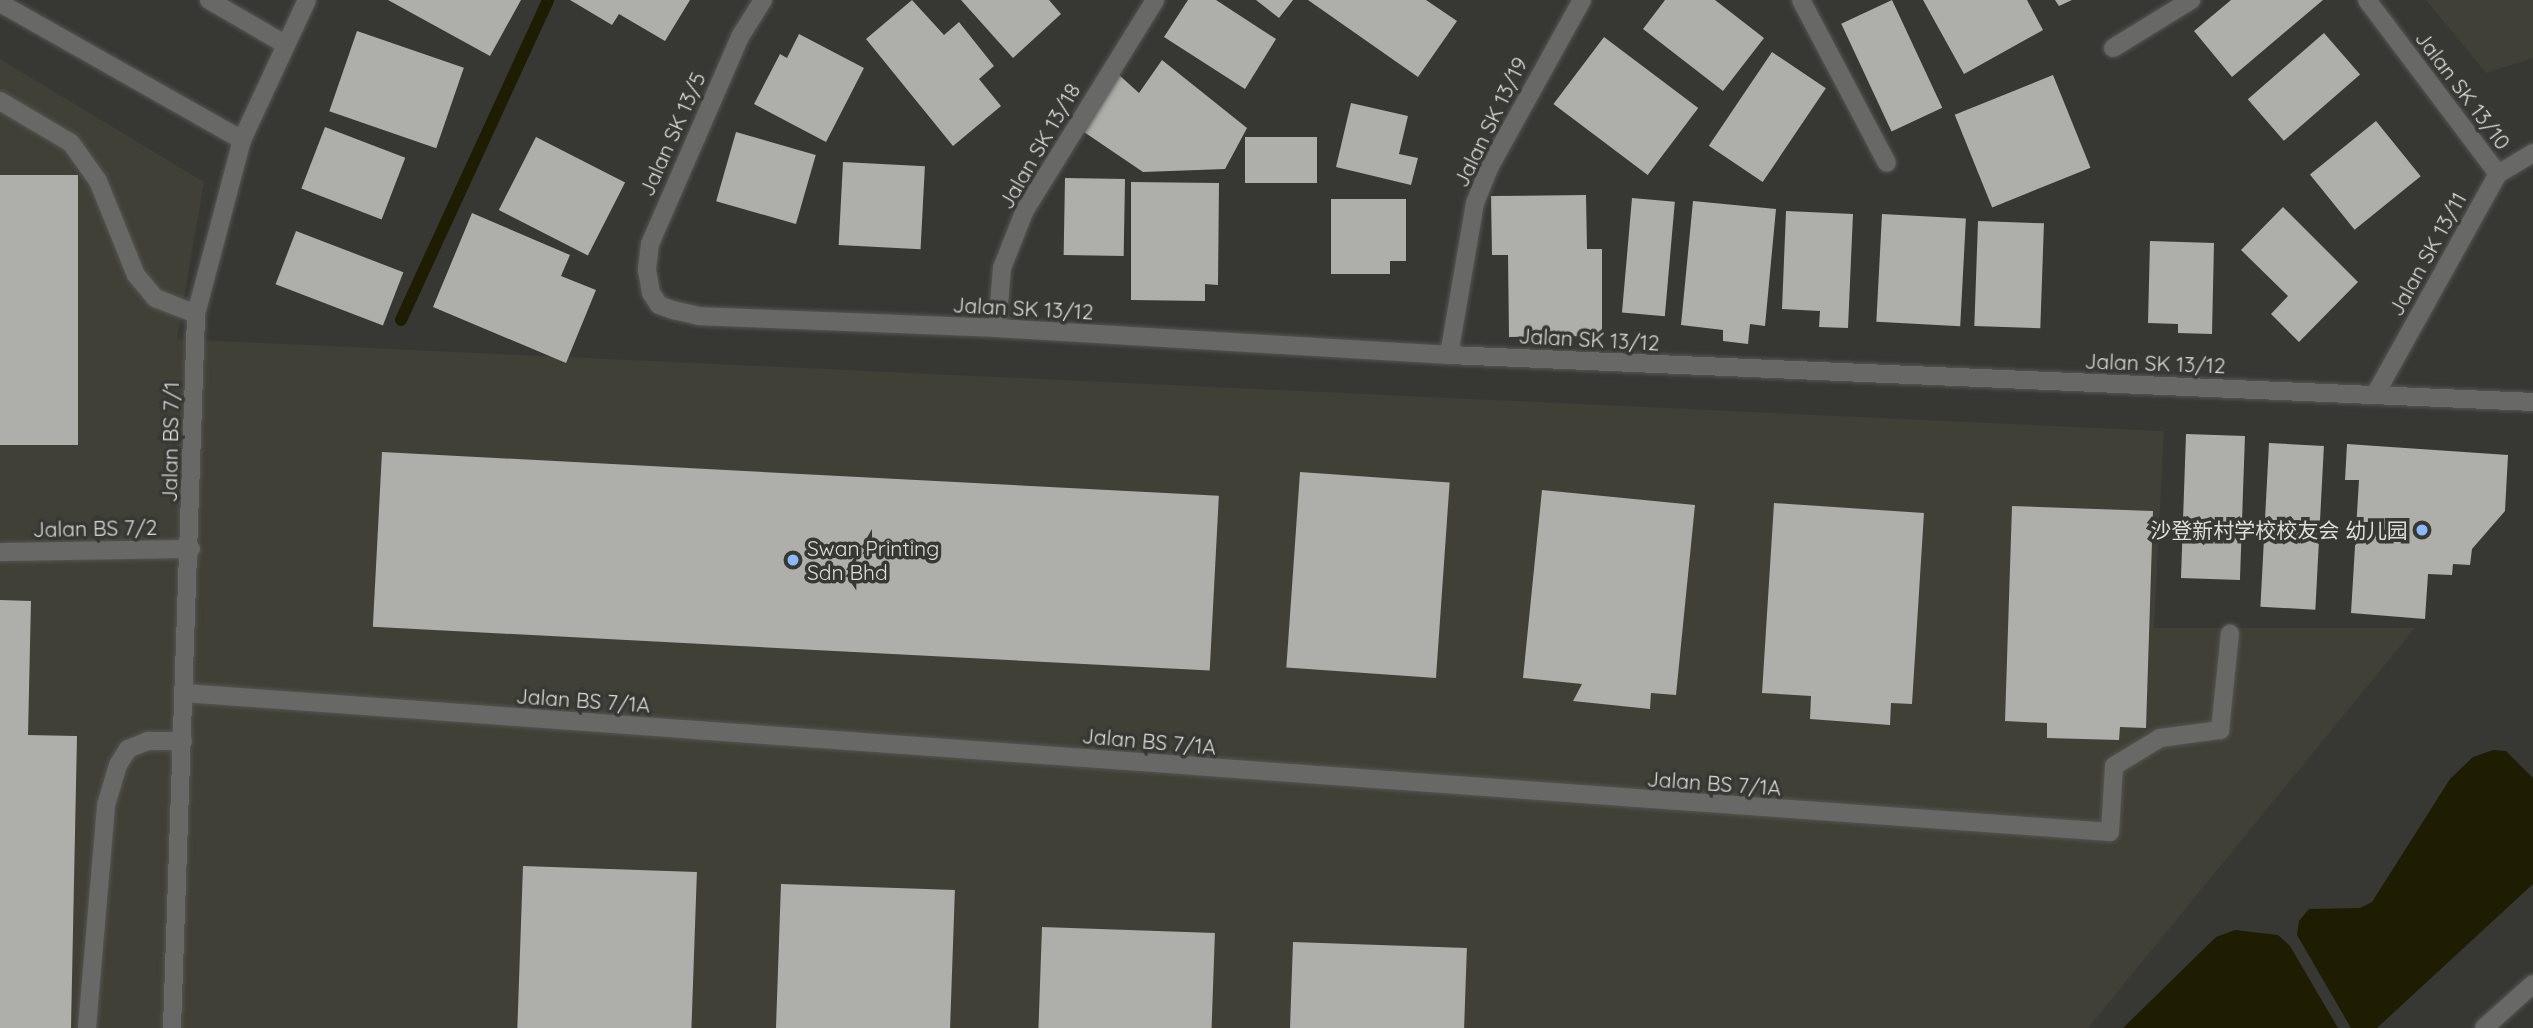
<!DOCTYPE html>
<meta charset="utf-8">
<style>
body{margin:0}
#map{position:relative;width:2533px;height:1028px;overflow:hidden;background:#373734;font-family:Quicksand,"Noto Sans SC",sans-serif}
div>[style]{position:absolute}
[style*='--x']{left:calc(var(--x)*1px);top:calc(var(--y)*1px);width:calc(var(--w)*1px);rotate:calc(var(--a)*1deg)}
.built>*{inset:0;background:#404036}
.water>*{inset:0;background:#1e1d02}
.stream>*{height:12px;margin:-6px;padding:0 6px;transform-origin:6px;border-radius:6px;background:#1e1d02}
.building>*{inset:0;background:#aeaeaa;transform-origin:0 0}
.roads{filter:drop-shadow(0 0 2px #555552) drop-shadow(0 0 2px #555552)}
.minor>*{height:18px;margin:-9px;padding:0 9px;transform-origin:9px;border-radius:9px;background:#686867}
.dots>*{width:19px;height:19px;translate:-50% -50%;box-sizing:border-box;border:4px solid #373734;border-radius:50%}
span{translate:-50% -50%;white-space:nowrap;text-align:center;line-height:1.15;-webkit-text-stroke:7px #373734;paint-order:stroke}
.street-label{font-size:21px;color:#dededc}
.poi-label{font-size:21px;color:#dededc}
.right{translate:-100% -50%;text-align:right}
.left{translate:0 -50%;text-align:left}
</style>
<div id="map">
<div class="built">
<i style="clip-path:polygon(2426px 0,2533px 0,2533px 58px,2486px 73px)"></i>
<i style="clip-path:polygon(0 59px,204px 182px,177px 339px,2164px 431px,2154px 628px,2415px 628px,2088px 1028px,0 1028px)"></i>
</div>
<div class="water">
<i style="clip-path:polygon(2493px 750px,2506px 751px,2533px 778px,2533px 884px,2377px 1028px,2351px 1028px,2297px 935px,2299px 921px,2309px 909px,2360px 908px,2372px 902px,2450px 779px,2473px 757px)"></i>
<i style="clip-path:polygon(2235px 930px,2278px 935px,2290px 946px,2338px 1028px,2123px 1028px,2216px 937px)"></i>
</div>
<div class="stream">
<i style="--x:401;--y:320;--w:352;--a:-65.3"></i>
</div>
<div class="building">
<i style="clip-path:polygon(388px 0,521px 0,490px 56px)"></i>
<i style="clip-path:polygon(570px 0,690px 0,665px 41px,619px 14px,612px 25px)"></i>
<i style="clip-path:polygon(912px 0,944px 35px,959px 22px,994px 66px,979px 79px,1001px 106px,953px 146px,866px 39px)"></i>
<i style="clip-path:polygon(961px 0,1049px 0,1061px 14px,1013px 58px)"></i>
<i style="clip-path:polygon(1188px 0,1216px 0,1276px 39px,1245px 89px,1164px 37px)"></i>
<i style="clip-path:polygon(1256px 0,1293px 0,1279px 18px)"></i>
<i style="clip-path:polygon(1308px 0,1426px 0,1457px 21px,1418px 77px)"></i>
<i style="clip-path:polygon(1665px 0,1715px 0,1764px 38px,1723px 91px,1643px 29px)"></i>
<i style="left:1892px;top:0;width:119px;height:56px;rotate:65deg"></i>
<i style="clip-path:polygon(1923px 0,2027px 0,2043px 30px,1964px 74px)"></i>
<i style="clip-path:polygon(2055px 0,2072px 0,2059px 6px)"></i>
<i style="clip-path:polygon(2231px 0,2323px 0,2232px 77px,2194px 31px)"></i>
<i style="left:357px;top:31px;width:113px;height:85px;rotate:19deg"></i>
<i style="left:2324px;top:33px;width:55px;height:101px;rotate:49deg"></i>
<i style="clip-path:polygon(799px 34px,864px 68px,826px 142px,754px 104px,780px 54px,787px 58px)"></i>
<i style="left:1604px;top:37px;width:118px;height:84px;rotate:37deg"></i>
<i style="left:1772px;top:52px;width:65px;height:113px;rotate:34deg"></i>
<i style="clip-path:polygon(1162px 60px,1247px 128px,1225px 169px,1143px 172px,1084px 132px,1118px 74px,1139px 93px)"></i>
<i style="left:2053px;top:75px;width:100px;height:106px;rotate:68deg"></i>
<i style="clip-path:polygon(1351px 103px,1408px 116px,1399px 154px,1418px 158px,1411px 185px,1336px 167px)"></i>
<i style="left:2376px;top:121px;width:71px;height:85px;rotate:51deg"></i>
<i style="left:325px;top:127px;width:86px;height:66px;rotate:21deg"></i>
<i style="left:736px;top:132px;width:83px;height:72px;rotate:16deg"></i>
<i style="left:536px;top:137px;width:100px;height:82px;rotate:27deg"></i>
<i style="left:1245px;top:137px;width:72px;height:46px"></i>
<i style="left:843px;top:162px;width:82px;height:83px;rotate:3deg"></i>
<i style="left:0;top:175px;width:78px;height:270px"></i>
<i style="left:1065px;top:178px;width:60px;height:77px;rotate:1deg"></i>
<i style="clip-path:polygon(1131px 182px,1219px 183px,1218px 285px,1205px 284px,1205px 301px,1131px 300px)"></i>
<i style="clip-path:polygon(1586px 195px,1587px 249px,1602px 249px,1602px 336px,1509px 337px,1508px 255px,1492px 255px,1491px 196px)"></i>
<i style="left:1632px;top:198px;width:43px;height:115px;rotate:5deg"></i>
<i style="clip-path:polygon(1331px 199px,1406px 199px,1406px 261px,1390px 261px,1390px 274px,1331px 274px)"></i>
<i style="clip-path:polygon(1693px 201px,1776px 209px,1765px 326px,1750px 324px,1748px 344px,1723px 341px,1723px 330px,1681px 325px)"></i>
<i style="clip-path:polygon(2283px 207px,2358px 282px,2299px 342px,2271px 314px,2288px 296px,2241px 250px)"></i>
<i style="clip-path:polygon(1786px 211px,1853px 214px,1848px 328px,1819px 327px,1820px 311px,1782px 309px)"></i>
<i style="clip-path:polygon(472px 213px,570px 255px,561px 276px,596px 290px,566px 363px,433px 307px)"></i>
<i style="left:1882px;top:214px;width:84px;height:108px;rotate:3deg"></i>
<i style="left:1978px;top:221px;width:66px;height:105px;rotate:2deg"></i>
<i style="left:296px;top:231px;width:115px;height:57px;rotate:21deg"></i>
<i style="clip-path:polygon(2150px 241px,2214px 243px,2212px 334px,2178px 333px,2178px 324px,2148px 323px)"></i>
<i style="left:2186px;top:434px;width:59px;height:144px;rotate:2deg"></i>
<i style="left:2269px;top:443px;width:55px;height:164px;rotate:3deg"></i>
<i style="clip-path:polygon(2347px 444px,2508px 455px,2505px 511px,2472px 549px,2470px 565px,2453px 564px,2452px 575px,2428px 574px,2425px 619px,2351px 613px,2359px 480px,2345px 480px)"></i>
<i style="left:382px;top:452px;width:838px;height:175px;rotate:3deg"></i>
<i style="left:1300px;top:472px;width:150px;height:196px;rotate:4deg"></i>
<i style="clip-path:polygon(1542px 490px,1695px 505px,1676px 695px,1651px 693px,1650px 709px,1573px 701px,1582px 684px,1523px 678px)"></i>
<i style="clip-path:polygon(1774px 503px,1924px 513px,1912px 704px,1891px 703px,1890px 725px,1810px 719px,1811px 696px,1762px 693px)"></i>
<i style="clip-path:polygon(2012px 506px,2153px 511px,2146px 728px,2120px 727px,2119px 740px,2047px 738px,2047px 723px,2005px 721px)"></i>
<i style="clip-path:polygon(0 600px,31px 601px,28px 735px,77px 736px,71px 1028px,0 1028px)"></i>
<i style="left:523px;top:866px;width:174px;height:162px;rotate:2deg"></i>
<i style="left:781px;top:884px;width:174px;height:144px;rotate:2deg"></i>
<i style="left:1042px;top:927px;width:173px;height:101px;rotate:2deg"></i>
<i style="left:1293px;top:942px;width:174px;height:86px;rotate:2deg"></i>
</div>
<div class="roads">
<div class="minor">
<i style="--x:209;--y:0;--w:86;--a:30.2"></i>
<i style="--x:763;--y:0;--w:44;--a:121.9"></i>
<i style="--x:740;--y:37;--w:226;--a:113.5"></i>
<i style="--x:650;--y:244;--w:26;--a:97"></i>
<i style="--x:647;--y:270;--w:23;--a:80"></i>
<i style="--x:651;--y:293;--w:14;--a:56"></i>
<i style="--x:659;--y:305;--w:15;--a:20"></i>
<i style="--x:673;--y:310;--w:27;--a:13"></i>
<i style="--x:699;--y:316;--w:298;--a:2.3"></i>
<i style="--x:997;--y:328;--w:453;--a:3.4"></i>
<i style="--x:1449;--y:355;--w:1085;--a:2.48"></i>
<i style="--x:1801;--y:0;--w:184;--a:62.2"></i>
<i style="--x:2367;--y:0;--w:218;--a:53"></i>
<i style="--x:0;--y:3;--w:278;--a:29.5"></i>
<i style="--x:2113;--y:48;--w:92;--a:-31.6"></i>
<i style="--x:0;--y:101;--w:82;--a:30.6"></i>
<i style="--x:71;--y:143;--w:47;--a:54.6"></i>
<i style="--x:98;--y:181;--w:101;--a:68"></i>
<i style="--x:136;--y:275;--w:30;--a:50"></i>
<i style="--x:155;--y:298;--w:44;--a:21.3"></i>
<i style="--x:997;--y:328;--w:60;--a:-85.2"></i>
<i style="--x:1002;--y:268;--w:62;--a:-68.4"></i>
<i style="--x:1025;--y:210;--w:247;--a:-58.2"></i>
<i style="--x:1449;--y:355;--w:154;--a:-80.3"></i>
<i style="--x:1475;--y:203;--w:40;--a:-68"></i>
<i style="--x:1490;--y:166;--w:190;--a:-61"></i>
<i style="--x:2376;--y:393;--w:251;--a:-60.9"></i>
<i style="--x:2498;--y:174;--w:41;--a:-31"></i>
<i style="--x:0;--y:552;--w:191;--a:-0.9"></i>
<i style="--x:184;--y:693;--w:1931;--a:4.13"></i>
<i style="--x:2110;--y:832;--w:66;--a:-86.5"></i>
<i style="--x:2114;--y:766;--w:54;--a:-31.3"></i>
<i style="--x:2160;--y:738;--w:61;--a:-7.6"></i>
<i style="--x:2220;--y:730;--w:97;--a:-84.1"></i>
<i style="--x:87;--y:1028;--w:224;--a:-85.1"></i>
<i style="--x:106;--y:805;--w:42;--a:-73.3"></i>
<i style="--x:118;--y:765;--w:19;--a:-58"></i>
<i style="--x:128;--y:749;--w:22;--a:-22"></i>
<i style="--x:148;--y:741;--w:35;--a:0"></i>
<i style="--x:172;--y:1028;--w:714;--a:-88.07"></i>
<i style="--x:196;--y:314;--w:180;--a:-75.2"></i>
<i style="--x:242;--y:140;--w:154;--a:-65.1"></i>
<i style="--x:2484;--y:1028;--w:66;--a:-41.9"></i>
</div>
</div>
<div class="dots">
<i style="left:2422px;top:530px;background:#8bbafc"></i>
<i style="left:793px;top:560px;background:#8bbafc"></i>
</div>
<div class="street-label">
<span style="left:2463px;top:90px;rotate:53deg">Jalan SK 13/10</span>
<span style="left:1490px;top:122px;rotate:-64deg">Jalan SK 13/19</span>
<span style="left:672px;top:134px;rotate:-66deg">Jalan SK 13/5</span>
<span style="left:1039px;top:146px;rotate:-60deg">Jalan SK 13/18</span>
<span style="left:2427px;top:254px;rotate:-61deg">Jalan SK 13/11</span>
<span style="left:1023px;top:308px;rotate:3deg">Jalan SK 13/12</span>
<span style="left:1589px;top:339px;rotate:3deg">Jalan SK 13/12</span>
<span style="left:2155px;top:363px;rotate:2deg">Jalan SK 13/12</span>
<span style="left:170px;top:442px;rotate:-89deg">Jalan BS 7/1</span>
<span style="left:95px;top:528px;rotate:-1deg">Jalan BS 7/2</span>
<span style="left:583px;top:700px;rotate:4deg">Jalan BS 7/1A</span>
<span style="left:1149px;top:741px;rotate:5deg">Jalan BS 7/1A</span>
<span style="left:1714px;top:783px;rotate:4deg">Jalan BS 7/1A</span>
</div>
<div class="poi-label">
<span class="right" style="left:2408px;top:530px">沙登新村学校校友会 幼儿园</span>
<span class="left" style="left:807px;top:560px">Swan Printing<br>Sdn Bhd</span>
</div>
</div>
